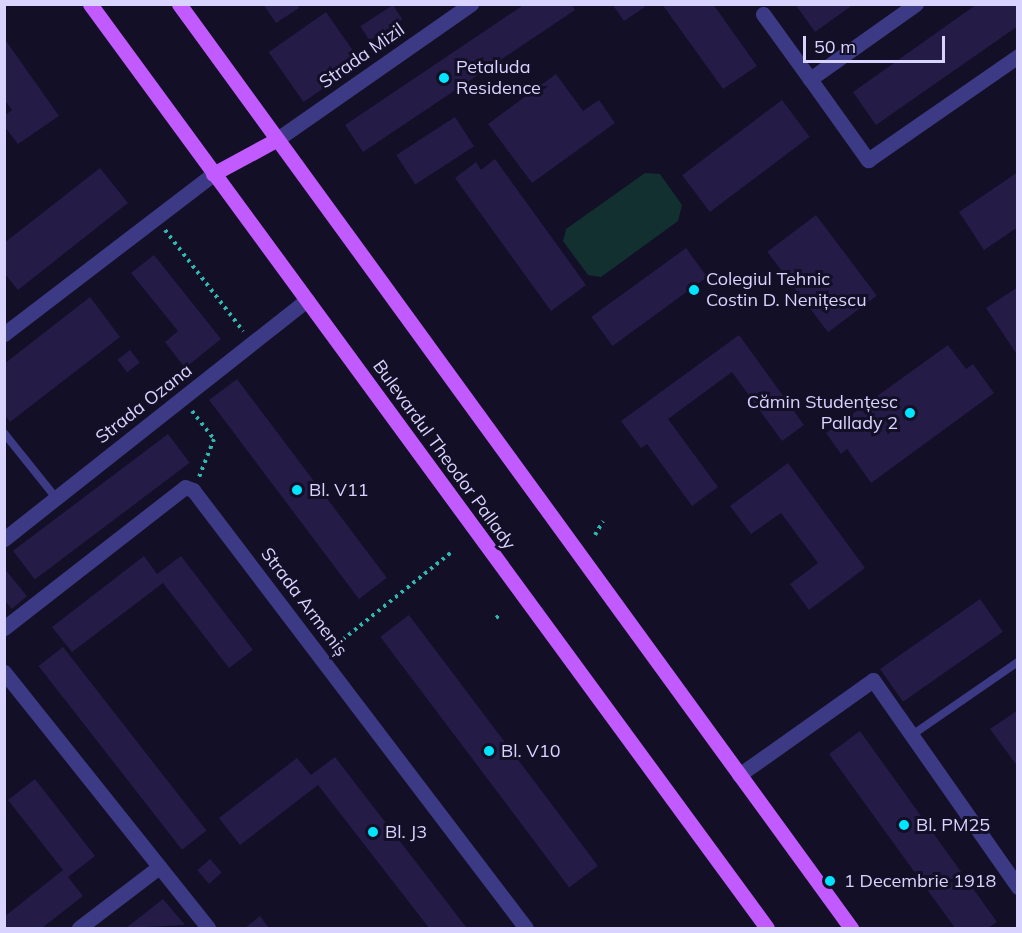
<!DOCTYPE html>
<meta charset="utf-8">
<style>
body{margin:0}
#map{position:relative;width:1022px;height:933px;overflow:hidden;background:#130f26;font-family:Mulish,sans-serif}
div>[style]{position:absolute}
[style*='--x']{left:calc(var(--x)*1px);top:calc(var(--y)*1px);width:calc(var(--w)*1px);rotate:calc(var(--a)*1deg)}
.green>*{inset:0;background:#12302f}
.building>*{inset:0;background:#241b47;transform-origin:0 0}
.path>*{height:4px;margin-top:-2px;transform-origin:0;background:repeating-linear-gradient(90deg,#2fb8b0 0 3px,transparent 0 7.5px)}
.service>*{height:8px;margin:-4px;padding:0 4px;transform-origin:4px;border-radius:4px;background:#3d3a85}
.minor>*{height:15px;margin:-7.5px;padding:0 7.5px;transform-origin:7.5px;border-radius:7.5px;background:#3d3a85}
.tertiary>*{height:15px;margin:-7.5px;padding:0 7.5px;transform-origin:7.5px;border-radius:7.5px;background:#3d3a85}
.primary>*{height:15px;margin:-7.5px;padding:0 7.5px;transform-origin:7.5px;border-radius:7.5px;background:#c25bff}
.dots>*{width:16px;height:16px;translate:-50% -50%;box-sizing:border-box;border:3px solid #130f26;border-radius:50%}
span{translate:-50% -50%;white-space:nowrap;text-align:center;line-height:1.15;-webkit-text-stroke:6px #130f26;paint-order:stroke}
.street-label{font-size:18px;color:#d9d4ff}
.poi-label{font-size:18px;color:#d9d4ff}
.left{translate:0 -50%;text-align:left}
.right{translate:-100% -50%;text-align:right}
.frame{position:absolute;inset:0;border:6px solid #d9d4ff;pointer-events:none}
.scale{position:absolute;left:803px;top:36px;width:142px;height:27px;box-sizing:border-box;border:3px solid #d9d4ff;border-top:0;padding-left:8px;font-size:18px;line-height:21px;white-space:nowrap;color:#d9d4ff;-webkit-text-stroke:4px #130f26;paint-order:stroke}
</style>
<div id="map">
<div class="green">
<i style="clip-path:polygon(645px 173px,660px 174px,682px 205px,678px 221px,601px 277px,588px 275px,563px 241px,566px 229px)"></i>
</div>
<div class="building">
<i style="clip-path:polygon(263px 4px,297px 4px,299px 8px,276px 23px)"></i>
<i style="clip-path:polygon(525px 4px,571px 4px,575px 10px,363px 152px,345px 125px)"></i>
<i style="clip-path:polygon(612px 4px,643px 4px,645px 7px,624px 21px)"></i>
<i style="clip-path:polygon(662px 4px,713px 4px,757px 66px,723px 89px)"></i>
<i style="clip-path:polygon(795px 4px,854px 4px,815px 32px)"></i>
<i style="clip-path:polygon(977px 4px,1018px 4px,1018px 26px,876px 125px,853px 92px)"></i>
<i style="left:393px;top:5px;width:17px;height:39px;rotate:57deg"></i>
<i style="left:326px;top:12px;width:61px;height:70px;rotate:55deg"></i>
<i style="clip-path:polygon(4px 38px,59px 116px,18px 144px,4px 126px,4px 116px,12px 110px,4px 99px)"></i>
<i style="clip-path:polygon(556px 74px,583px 111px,599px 100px,615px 123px,532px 183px,488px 124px)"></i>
<i style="left:782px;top:100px;width:46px;height:125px;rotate:53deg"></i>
<i style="left:455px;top:117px;width:35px;height:70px;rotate:57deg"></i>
<i style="clip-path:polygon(495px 159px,586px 285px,551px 311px,455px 178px,476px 162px,481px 170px)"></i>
<i style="clip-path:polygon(100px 168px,128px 203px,18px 290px,4px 273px,4px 243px)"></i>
<i style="clip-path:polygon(1018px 172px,1018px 227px,984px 250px,959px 212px)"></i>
<i style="left:816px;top:215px;width:101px;height:61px;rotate:53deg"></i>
<i style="left:686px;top:248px;width:36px;height:117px;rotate:54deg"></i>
<i style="clip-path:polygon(154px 255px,221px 339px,185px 368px,165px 342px,178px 331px,131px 273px)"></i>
<i style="clip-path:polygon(1018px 287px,1018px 356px,986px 308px)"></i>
<i style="clip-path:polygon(90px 297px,120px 337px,10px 422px,4px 414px,4px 364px)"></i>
<i style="clip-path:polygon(739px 335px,804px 425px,782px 441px,732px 372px,668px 419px,718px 487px,692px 506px,647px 444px,641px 448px,621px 421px)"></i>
<i style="clip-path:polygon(948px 345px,966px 369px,973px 364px,994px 393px,871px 483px,847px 449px,841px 454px,826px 433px)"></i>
<i style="left:130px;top:350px;width:16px;height:16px;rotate:52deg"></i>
<i style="left:237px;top:379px;width:249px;height:35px;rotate:53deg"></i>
<i style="left:168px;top:434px;width:36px;height:194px;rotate:53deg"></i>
<i style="clip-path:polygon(788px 463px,865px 568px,809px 610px,790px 584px,818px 563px,781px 513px,751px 534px,730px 506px)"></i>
<i style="clip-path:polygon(144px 556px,157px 574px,181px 556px,253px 650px,229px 668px,163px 583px,72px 652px,52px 627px)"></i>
<i style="clip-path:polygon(4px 568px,27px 596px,12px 609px,4px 600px)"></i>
<i style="left:980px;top:599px;width:40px;height:122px;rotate:55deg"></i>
<i style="left:409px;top:615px;width:314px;height:36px;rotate:53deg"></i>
<i style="left:63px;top:647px;width:233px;height:31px;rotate:52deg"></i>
<i style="clip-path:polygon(1018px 710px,1018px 767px,990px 729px)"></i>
<i style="clip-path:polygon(860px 731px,997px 922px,988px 928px,955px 928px,829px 754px)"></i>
<i style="clip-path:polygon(335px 757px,466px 927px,464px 928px,429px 928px,318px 785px,240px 845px,219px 818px,297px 758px,311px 775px)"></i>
<i style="clip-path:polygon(35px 779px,95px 856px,68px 877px,83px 896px,42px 928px,4px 928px,4px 917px,63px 870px,8px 800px)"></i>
<i style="left:210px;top:859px;width:18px;height:17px;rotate:49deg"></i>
<i style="clip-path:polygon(163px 899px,185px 925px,126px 928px)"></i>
<i style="clip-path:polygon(260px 916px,269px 928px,245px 928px)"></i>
</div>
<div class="path">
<i style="--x:165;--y:230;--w:128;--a:52.3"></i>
<i style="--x:192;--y:411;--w:36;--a:52"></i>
<i style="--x:214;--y:439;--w:41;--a:111.5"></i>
<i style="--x:595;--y:535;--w:16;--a:-60"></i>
<i style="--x:496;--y:618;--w:6;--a:-39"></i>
<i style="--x:331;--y:649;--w:156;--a:-38.8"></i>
</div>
<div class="service">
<i style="--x:4;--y:433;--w:83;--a:51.3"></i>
<i style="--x:912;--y:735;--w:129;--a:-34.6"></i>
</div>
<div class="minor">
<i style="--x:916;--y:4;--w:130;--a:144.7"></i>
<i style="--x:810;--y:79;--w:100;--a:54.4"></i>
<i style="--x:868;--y:160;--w:183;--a:-34.7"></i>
<i style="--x:763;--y:14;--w:80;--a:54.1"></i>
<i style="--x:4;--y:334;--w:263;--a:-37.4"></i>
<i style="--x:4;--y:539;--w:386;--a:-38.3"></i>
<i style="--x:4;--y:628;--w:229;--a:-37.9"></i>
<i style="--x:185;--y:487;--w:9;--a:21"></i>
<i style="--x:193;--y:490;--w:550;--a:52.76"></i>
<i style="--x:4;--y:672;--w:327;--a:51.4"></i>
<i style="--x:739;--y:775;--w:164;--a:-35.3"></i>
<i style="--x:873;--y:680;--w:253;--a:55"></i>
<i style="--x:79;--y:928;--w:101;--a:-37.3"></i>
</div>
<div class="tertiary">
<i style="--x:276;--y:140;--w:238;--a:-34.9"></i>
</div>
<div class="primary">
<i style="--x:90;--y:4;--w:1145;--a:53.77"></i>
<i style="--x:179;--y:4;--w:1143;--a:53.97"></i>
<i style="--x:213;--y:174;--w:72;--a:-28.4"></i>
</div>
<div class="dots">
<i style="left:444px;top:78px;background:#00e5ff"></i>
<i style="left:694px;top:290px;background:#00e5ff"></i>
<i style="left:910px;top:413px;background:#00e5ff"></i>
<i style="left:297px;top:490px;background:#00e5ff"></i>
<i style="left:489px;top:751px;background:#00e5ff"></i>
<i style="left:904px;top:825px;background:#00e5ff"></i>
<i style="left:373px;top:832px;background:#00e5ff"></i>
<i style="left:830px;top:881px;background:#00e5ff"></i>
</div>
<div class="street-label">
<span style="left:362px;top:56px;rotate:-35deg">Strada Mizil</span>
<span style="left:144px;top:404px;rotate:-38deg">Strada Ozana</span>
<span style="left:444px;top:455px;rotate:54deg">Bulevardul Theodor Pallady</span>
<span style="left:304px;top:602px;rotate:53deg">Strada Armeniș</span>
</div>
<div class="poi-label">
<span class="left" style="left:456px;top:78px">Petaluda<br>Residence</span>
<span class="left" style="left:706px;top:290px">Colegiul Tehnic<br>Costin D. Nenițescu</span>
<span class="right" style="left:898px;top:413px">Cămin Studențesc<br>Pallady 2</span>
<span class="left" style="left:309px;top:490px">Bl. V11</span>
<span class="left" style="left:501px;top:751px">Bl. V10</span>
<span class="left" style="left:916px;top:825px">Bl. PM25</span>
<span class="left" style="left:385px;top:832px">Bl. J3</span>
<span class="left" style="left:844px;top:881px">1 Decembrie 1918</span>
</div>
<div class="frame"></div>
<div class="scale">50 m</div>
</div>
